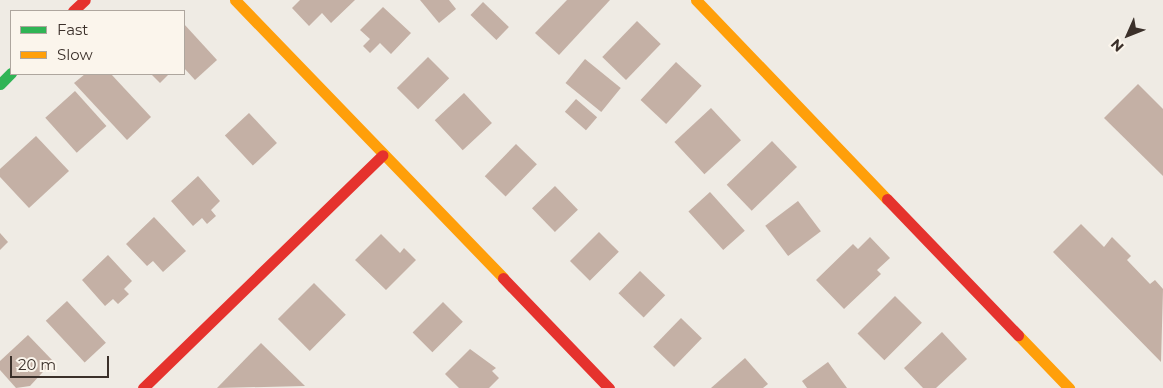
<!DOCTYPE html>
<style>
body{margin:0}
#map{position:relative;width:1163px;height:388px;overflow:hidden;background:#efebe4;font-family:Montserrat,sans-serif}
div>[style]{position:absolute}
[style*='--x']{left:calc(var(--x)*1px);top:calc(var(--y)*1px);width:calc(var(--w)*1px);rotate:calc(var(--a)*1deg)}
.building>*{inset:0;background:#c4b0a5;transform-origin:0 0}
.fast>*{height:11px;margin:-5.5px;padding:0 5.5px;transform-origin:5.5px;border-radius:5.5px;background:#30b455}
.slow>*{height:11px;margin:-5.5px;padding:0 5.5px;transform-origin:5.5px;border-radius:5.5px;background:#ff9f0a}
.jam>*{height:11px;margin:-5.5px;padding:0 5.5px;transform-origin:5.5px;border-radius:5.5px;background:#e5322d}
span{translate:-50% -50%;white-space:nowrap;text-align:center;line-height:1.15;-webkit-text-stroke:4.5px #fbf5ec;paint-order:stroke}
.legend{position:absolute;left:10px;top:10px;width:175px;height:65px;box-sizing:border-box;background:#fbf5ec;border:1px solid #aea69e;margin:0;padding:6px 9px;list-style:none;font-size:15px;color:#3b302a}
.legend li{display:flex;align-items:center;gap:10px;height:25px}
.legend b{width:25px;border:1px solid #aea69e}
.north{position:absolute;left:1103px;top:10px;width:50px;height:50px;-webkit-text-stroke:4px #fbf5ec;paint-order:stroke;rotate:226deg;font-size:14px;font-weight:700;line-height:20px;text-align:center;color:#3b302a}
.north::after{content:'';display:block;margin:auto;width:18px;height:22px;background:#3b302a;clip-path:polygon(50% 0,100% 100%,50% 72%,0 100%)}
.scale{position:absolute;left:10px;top:356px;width:99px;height:22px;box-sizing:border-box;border:2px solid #3b302a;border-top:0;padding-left:6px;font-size:15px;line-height:18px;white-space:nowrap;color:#3b302a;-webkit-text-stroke:4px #fbf5ec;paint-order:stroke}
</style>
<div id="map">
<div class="building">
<i style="clip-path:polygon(300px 0,355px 0,331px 23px,322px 13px,309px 26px,292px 8px)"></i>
<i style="clip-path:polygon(420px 0,449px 0,456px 9px,439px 23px)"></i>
<i style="clip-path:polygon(567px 0,610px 0,559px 55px,535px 33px)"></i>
<i style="left:483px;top:2px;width:36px;height:18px;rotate:44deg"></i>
<i style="clip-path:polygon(383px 7px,411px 33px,391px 54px,380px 43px,370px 53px,363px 46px,370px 39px,360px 30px)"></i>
<i style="left:637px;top:21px;width:33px;height:50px;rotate:44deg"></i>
<i style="clip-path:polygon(184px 24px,217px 60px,195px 80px,184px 68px)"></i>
<i style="left:428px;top:57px;width:30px;height:44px;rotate:45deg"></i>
<i style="left:585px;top:59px;width:46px;height:31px;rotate:39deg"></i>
<i style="left:676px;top:62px;width:35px;height:52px;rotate:43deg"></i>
<i style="clip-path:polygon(85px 74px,111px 74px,151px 117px,127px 140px,74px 83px)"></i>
<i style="clip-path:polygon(151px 74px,169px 74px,160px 83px)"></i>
<i style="clip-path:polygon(1138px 84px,1163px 109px,1163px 176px,1104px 118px)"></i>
<i style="left:75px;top:91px;width:47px;height:40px;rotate:48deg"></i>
<i style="left:464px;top:93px;width:41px;height:40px;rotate:47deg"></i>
<i style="left:576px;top:99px;width:28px;height:17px;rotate:41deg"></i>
<i style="left:711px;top:108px;width:44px;height:50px;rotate:47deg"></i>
<i style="left:249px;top:113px;width:41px;height:33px;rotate:47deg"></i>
<i style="clip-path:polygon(36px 136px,69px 171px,29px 208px,0 177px,0 169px)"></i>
<i style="left:772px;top:141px;width:36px;height:63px;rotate:46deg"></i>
<i style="left:516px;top:144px;width:29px;height:45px;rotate:44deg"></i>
<i style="clip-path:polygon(198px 176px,220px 201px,211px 210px,216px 216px,207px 224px,202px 218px,193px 226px,171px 201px)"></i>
<i style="left:555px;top:186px;width:33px;height:32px;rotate:46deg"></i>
<i style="left:710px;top:192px;width:52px;height:29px;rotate:48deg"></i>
<i style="left:798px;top:201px;width:38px;height:41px;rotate:53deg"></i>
<i style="clip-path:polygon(154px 217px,186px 251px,163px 272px,153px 261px,147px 266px,126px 244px)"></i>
<i style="clip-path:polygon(1081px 224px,1104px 247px,1112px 237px,1131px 256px,1127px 260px,1150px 284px,1155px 280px,1163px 289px,1161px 362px,1053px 252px)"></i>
<i style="left:599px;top:232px;width:28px;height:41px;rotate:45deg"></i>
<i style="clip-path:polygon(0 233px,8px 242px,0 250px)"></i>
<i style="clip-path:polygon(381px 234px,400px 253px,404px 248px,416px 260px,386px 290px,355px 260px)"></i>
<i style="clip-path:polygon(870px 237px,890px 258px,877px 270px,881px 274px,844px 309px,816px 280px,853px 244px,858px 249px)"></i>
<i style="clip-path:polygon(108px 255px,132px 281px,124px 289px,129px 294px,118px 304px,113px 299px,105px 306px,82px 280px)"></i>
<i style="left:640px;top:271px;width:35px;height:31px;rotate:44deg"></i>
<i style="left:314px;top:283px;width:45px;height:51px;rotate:45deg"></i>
<i style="left:895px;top:296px;width:38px;height:53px;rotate:45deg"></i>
<i style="left:67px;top:301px;width:57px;height:29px;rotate:47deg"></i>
<i style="left:443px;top:302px;width:28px;height:43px;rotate:45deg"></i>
<i style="left:681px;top:318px;width:29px;height:40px;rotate:44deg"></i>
<i style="clip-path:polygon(942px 332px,967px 359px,936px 388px,923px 388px,904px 368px)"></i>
<i style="clip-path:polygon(28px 335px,53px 361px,30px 386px,16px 388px,0 370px,0 361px)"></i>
<i style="clip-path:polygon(261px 343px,305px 386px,217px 388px)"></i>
<i style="clip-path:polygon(470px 349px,496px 368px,492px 371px,499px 378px,489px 388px,459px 388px,445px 374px)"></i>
<i style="clip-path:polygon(745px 358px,768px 384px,763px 388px,711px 388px)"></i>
<i style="clip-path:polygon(828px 362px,847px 388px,807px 388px,802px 381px)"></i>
</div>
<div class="fast">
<i style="--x:0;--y:84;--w:16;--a:-45"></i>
</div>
<div class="slow">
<i style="--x:235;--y:0;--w:386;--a:46"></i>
<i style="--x:696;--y:0;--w:276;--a:46.2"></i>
<i style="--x:1018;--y:335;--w:74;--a:46.1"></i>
</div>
<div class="jam">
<i style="--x:73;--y:11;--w:16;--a:-43"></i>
<i style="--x:887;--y:199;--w:189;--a:46.1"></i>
<i style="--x:503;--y:278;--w:153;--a:46.1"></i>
<i style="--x:143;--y:388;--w:334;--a:-44.2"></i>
</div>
<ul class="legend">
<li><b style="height:6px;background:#30b455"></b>Fast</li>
<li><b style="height:6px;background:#ff9f0a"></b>Slow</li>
</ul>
<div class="north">N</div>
<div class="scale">20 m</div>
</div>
